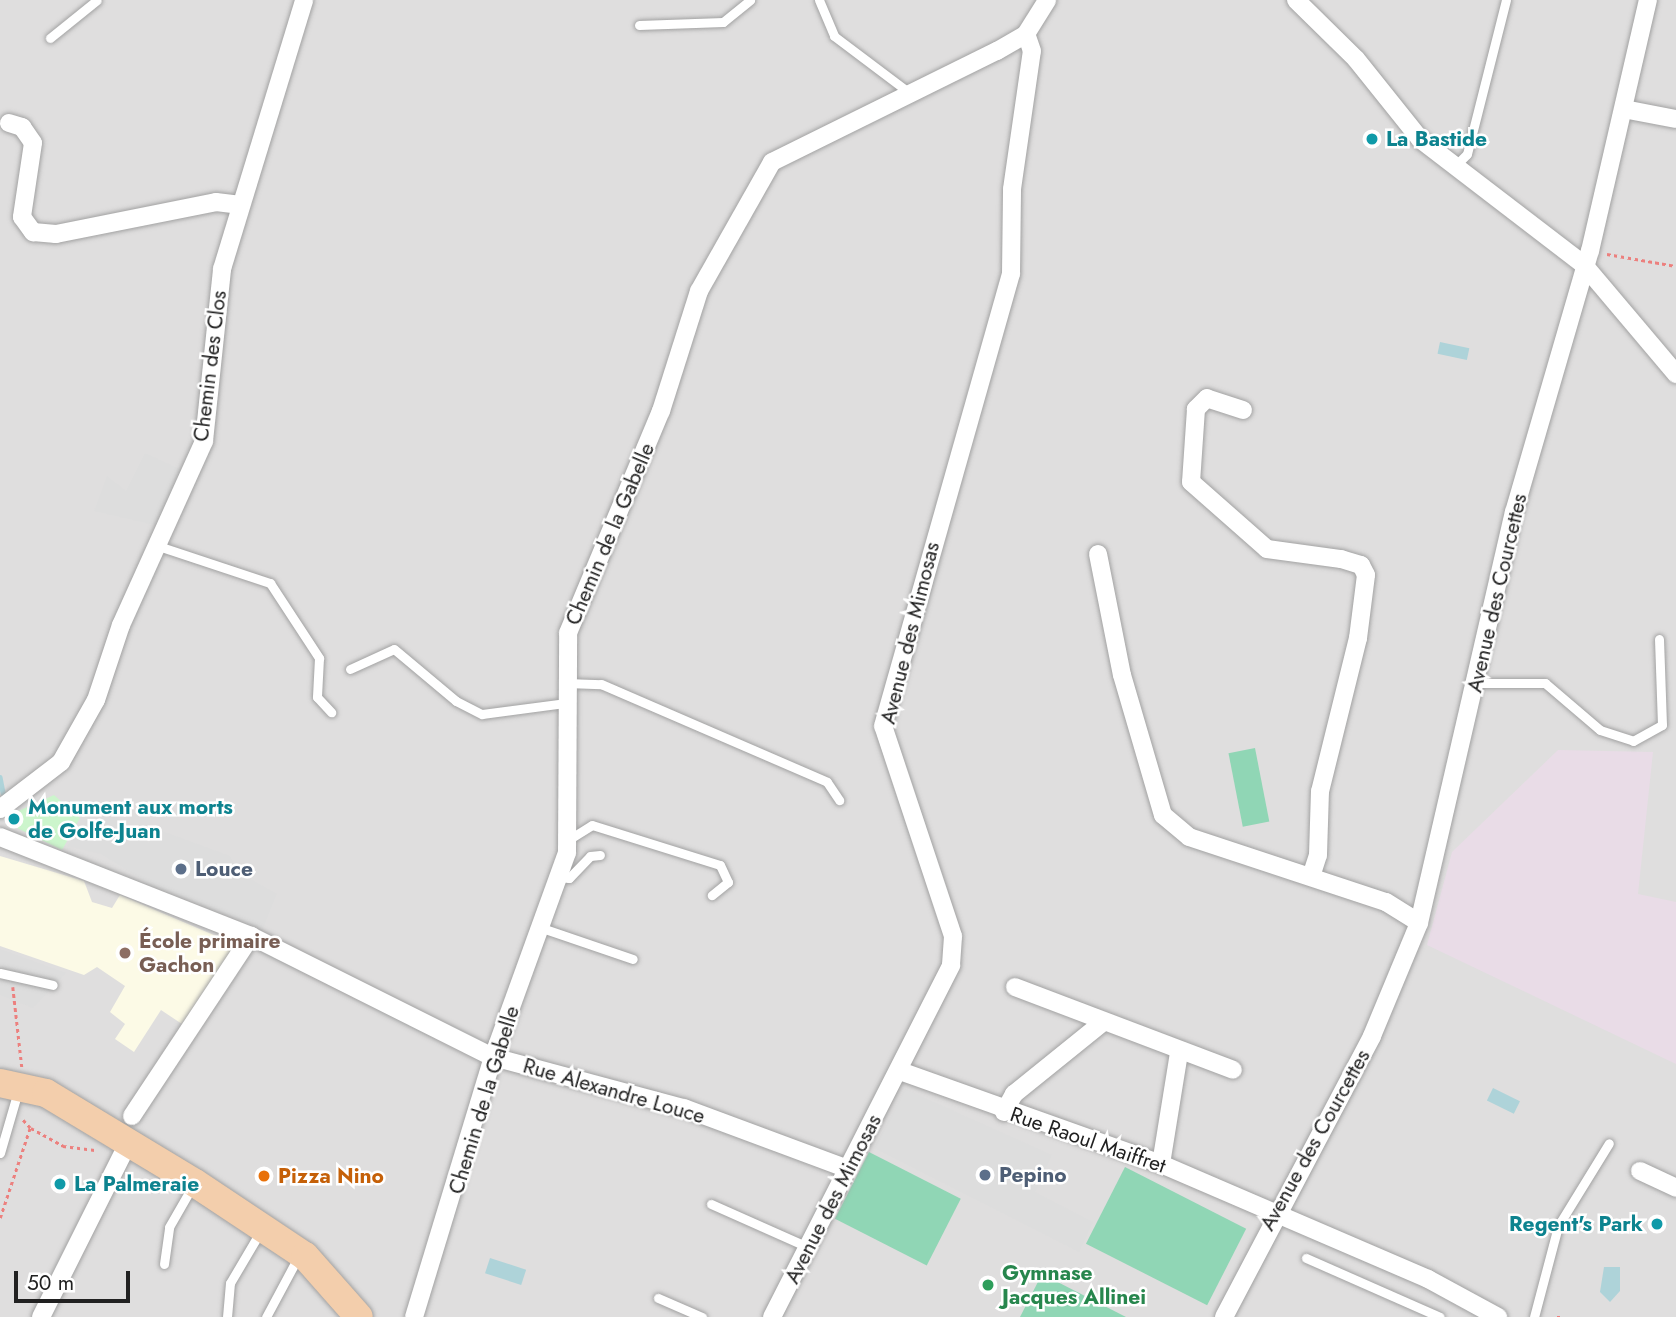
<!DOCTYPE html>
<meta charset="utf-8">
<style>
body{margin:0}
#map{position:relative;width:1676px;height:1317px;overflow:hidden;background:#f0ede9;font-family:Jost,sans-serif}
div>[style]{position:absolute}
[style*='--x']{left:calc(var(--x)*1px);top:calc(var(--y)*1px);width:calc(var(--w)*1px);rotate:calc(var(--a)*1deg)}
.residential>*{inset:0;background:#dfdede;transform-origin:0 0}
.industrial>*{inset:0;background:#e9dce7}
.education>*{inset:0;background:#fcfae6}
.park>*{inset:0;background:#ccf5cc}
.pitch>*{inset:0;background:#90d6b5;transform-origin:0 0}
.parking>*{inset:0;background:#ddd}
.water>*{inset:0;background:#aed3d9;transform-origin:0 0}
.stream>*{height:4.5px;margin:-2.25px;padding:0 2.25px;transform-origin:2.25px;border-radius:2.25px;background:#aed3d9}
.path>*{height:2.5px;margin-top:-1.25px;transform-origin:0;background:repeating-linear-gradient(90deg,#ec807e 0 3.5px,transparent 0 7px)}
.roads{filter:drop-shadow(0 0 2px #a2a2a2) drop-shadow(0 0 2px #a2a2a2)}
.lane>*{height:9px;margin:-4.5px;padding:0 4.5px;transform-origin:4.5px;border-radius:4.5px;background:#fff}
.street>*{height:18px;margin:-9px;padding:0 9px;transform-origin:9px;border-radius:9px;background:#fff}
.primary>*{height:28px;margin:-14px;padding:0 14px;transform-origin:14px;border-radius:14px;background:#f3ceac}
.dots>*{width:19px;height:19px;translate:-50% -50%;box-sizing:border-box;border:4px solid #fff;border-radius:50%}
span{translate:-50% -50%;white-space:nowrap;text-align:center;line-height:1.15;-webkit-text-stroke:5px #fff;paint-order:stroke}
.culture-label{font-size:21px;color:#0d838f;font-weight:700}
.left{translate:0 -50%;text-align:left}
.right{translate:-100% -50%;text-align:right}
.street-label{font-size:21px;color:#212121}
.service-label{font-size:21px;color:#4e5e75;font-weight:700}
.education-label{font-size:21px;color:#785e54;font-weight:700}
.food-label{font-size:21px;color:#c56008;font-weight:700}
.leisure-label{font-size:21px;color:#27864d;font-weight:700}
.scale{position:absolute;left:14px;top:1271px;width:116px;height:32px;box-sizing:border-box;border:4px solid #212121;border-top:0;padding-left:9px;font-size:21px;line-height:24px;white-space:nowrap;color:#212121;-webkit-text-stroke:5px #fff;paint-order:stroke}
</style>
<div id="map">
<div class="residential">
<i style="left:0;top:0;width:1676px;height:1317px"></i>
</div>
<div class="industrial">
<i style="clip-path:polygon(1558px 750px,1653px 752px,1638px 894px,1676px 902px,1676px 1064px,1427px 945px,1452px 852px)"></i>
</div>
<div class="education">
<i style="clip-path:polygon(0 856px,84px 881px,92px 902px,112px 908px,120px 895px,235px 944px,182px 1024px,161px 1010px,134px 1052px,115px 1039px,125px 1024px,110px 1012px,125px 986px,97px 967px,84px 975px,0 946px)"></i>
</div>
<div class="park">
<i style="clip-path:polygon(54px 795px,80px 818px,62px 850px,17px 828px,14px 813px)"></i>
</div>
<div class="pitch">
<i style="left:1255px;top:748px;width:75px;height:27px;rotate:79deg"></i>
<i style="left:869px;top:1152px;width:103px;height:75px;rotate:27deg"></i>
<i style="left:1125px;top:1167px;width:136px;height:86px;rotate:27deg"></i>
<i style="clip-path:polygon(1042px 1274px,1126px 1317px,1020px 1317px)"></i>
</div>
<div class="parking">
<i style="clip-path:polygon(145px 453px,184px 471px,159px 526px,94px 511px,107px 476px,126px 491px)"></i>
<i style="clip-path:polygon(100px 804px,149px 843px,154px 828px,230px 856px,238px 872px,277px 894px,263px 929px,148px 883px,101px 854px,67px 846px)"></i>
<i style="clip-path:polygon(0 949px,66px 973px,33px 1008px,0 995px)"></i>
<i style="clip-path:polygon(905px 1089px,1052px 1155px,1035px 1192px,1093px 1222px,1079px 1252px,874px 1148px)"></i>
</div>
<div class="water">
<i style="left:1440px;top:342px;width:30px;height:12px;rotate:12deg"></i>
<i style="left:1493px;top:1088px;width:30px;height:14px;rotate:26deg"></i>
<i style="left:490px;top:1258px;width:38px;height:16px;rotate:18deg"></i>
<i style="clip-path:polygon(1604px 1267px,1620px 1267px,1620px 1291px,1610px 1302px,1600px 1292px)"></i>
</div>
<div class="stream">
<i style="--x:0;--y:777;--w:16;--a:79"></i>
</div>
<div class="path">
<i style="--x:1607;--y:254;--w:70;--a:9.9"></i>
<i style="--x:13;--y:987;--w:81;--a:83.6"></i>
<i style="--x:31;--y:1128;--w:37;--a:29"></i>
<i style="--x:63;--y:1146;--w:34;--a:7"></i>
<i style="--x:0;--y:1218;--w:95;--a:-71.6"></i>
<i style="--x:30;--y:1128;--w:12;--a:-132"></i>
<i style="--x:1557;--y:1317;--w:3;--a:0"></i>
</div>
<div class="roads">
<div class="lane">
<i style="--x:819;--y:0;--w:39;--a:67"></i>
<i style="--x:834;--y:36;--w:96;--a:37"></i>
<i style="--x:639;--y:25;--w:84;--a:-2"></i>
<i style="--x:723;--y:22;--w:35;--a:-39"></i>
<i style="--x:50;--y:38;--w:60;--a:-39"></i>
<i style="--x:1454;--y:167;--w:18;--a:-45"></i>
<i style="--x:1467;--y:154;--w:159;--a:-75.8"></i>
<i style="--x:158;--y:546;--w:118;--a:18.3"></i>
<i style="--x:270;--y:583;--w:90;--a:56.8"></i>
<i style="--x:319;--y:658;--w:39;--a:93"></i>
<i style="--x:317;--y:697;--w:21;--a:47"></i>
<i style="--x:350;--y:669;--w:48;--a:-24.4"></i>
<i style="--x:394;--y:649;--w:81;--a:40"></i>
<i style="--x:456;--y:701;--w:29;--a:27"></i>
<i style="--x:482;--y:714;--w:85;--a:-7.5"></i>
<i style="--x:566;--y:683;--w:35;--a:2"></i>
<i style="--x:601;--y:684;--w:246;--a:23.4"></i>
<i style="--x:827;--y:782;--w:22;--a:56"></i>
<i style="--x:1476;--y:683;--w:69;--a:0"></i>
<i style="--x:1545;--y:683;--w:72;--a:40.5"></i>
<i style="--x:1600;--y:730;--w:35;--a:18"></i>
<i style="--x:1633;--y:741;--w:33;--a:-29"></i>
<i style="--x:1662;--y:725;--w:86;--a:-92"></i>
<i style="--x:568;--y:840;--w:28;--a:-32"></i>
<i style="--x:592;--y:825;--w:134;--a:17.4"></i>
<i style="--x:720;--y:865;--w:19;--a:65"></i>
<i style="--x:728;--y:882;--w:21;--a:141"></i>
<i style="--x:558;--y:877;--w:11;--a:5"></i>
<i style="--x:569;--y:878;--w:30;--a:-46"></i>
<i style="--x:590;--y:856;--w:10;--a:-6"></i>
<i style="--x:539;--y:927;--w:99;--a:18.8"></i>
<i style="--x:0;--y:973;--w:54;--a:12.8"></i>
<i style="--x:0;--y:1153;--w:65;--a:-73.8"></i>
<i style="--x:711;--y:1204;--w:106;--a:23.9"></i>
<i style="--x:1306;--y:1258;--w:146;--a:23.8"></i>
<i style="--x:164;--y:1264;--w:37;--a:-82"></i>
<i style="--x:169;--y:1227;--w:46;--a:-60.1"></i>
<i style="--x:658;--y:1298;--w:48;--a:23.4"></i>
<i style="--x:227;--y:1317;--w:34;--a:-85"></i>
<i style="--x:230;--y:1283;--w:59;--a:-59.5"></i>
<i style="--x:266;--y:1317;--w:68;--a:-61.9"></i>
<i style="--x:1534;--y:1317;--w:94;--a:-75.2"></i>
<i style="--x:1558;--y:1226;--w:97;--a:-58.4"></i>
</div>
<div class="street">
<i style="--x:1296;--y:0;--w:84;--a:44.5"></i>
<i style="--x:1356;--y:59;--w:102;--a:51.3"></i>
<i style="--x:1420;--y:139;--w:207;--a:37.5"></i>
<i style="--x:1584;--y:265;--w:143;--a:49.8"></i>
<i style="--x:1624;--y:109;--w:53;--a:10.9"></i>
<i style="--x:9;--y:123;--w:14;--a:17"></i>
<i style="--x:22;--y:127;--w:19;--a:55"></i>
<i style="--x:33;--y:143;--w:75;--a:98.5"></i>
<i style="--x:22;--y:217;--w:19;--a:54"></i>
<i style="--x:33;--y:232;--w:23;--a:5"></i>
<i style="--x:56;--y:234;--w:163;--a:-11.3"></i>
<i style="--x:216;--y:202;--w:23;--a:7"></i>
<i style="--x:1243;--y:410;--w:38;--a:-162"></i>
<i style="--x:1207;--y:398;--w:16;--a:135"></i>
<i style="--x:1196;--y:409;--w:73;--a:93.9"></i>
<i style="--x:1191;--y:482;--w:101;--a:41.4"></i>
<i style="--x:1267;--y:549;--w:75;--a:7.7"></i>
<i style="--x:1341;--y:559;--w:21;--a:17"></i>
<i style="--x:1361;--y:565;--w:11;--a:63"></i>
<i style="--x:1366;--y:575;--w:64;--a:97.2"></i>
<i style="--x:1358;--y:638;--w:158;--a:103.9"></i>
<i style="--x:1320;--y:791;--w:64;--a:91.8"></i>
<i style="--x:1318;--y:855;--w:22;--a:108"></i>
<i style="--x:1098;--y:554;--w:123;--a:78.8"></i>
<i style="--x:1122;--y:675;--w:146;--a:73.7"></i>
<i style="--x:1163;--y:815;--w:34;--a:40"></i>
<i style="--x:1189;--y:837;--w:207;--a:18.3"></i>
<i style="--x:1386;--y:902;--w:39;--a:32"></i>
<i style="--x:0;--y:809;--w:77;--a:-37.6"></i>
<i style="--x:61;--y:762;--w:71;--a:-60.6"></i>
<i style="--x:96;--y:700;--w:79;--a:-71.6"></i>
<i style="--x:121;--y:625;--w:202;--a:-65.7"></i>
<i style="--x:204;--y:441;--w:173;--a:-84"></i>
<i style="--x:222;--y:269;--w:281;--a:-73"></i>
<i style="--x:0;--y:837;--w:270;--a:21.5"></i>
<i style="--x:251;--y:936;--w:271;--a:26.6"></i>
<i style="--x:493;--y:1057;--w:198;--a:15"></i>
<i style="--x:684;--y:1108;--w:175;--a:20.4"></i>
<i style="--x:1015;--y:987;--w:233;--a:20.8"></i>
<i style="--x:900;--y:1071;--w:277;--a:19.6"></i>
<i style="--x:1161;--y:1164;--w:291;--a:23.3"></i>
<i style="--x:1428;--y:1279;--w:80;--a:28.5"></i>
<i style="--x:1004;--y:1112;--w:21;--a:-61"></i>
<i style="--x:1014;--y:1094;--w:113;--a:-38.9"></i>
<i style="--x:132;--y:1116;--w:216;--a:-56.5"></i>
<i style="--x:1161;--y:1164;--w:112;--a:-80.8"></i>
<i style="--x:1640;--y:1171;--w:40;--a:25"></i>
<i style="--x:41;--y:1317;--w:197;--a:-63.4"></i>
<i style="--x:414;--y:1317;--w:272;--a:-73.1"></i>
<i style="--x:493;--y:1057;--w:217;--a:-70.1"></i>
<i style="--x:567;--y:853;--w:220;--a:-89.7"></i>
<i style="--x:568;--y:633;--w:241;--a:-67.3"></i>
<i style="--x:661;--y:411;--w:126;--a:-72.4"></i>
<i style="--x:699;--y:291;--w:148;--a:-60.5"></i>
<i style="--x:772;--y:162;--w:251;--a:-26.3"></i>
<i style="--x:997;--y:51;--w:34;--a:-30"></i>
<i style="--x:1026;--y:34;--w:40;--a:-58"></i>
<i style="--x:772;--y:1317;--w:395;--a:-63"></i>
<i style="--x:951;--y:965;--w:29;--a:-86"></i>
<i style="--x:953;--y:936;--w:221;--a:-108.4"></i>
<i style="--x:883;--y:726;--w:470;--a:-74.2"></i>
<i style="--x:1011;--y:274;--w:85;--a:-89.3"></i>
<i style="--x:1012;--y:189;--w:139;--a:-81.8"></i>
<i style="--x:1032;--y:51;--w:18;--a:-109"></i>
<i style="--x:1224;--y:1317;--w:318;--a:-62.2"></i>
<i style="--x:1372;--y:1036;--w:122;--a:-67.4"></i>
<i style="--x:1419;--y:923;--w:422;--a:-77"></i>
<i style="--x:1514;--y:512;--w:272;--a:-73.8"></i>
<i style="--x:1590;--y:251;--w:258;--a:-77"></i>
</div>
<div class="primary">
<i style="--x:0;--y:1083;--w:47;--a:12.3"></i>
<i style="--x:46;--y:1093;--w:174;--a:31.1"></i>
<i style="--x:195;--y:1183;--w:132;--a:33.6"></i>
<i style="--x:305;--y:1256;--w:81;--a:48.5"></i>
</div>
</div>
<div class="dots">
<i style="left:1372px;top:139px;background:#0f9aa8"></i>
<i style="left:14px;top:819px;background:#0f9aa8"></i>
<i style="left:181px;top:869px;background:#5c6f8a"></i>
<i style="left:125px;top:953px;background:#8d6e63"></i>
<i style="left:985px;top:1175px;background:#5c6f8a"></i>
<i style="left:264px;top:1176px;background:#e8710a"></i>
<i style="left:60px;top:1184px;background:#0f9aa8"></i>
<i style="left:1657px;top:1224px;background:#0f9aa8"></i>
<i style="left:988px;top:1285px;background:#2e9e5b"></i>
</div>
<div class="culture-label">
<span class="left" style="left:1386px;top:139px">La Bastide</span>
<span class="left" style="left:28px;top:819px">Monument aux morts<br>de Golfe-Juan</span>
<span class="left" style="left:74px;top:1184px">La Palmeraie</span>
<span class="right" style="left:1643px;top:1224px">Regent's Park</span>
</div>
<div class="street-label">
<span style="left:210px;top:366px;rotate:-83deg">Chemin des Clos</span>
<span style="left:610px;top:534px;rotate:-67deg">Chemin de la Gabelle</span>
<span style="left:1497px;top:593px;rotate:-77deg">Avenue des Courcettes</span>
<span style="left:910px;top:633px;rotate:-76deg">Avenue des Mimosas</span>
<span style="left:614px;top:1091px;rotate:16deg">Rue Alexandre Louce</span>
<span style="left:484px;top:1100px;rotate:-73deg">Chemin de la Gabelle</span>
<span style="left:1088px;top:1140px;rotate:19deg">Rue Raoul Maiffret</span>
<span style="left:1315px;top:1140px;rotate:-61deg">Avenue des Courcettes</span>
<span style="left:833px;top:1199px;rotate:-63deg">Avenue des Mimosas</span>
</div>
<div class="service-label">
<span class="left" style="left:195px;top:869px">Louce</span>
<span class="left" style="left:999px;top:1175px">Pepino</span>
</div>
<div class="education-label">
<span class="left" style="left:139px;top:953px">École primaire<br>Gachon</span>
</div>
<div class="food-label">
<span class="left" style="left:278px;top:1176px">Pizza Nino</span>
</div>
<div class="leisure-label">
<span class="left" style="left:1002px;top:1285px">Gymnase<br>Jacques Allinei</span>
</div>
<div class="scale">50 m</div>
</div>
